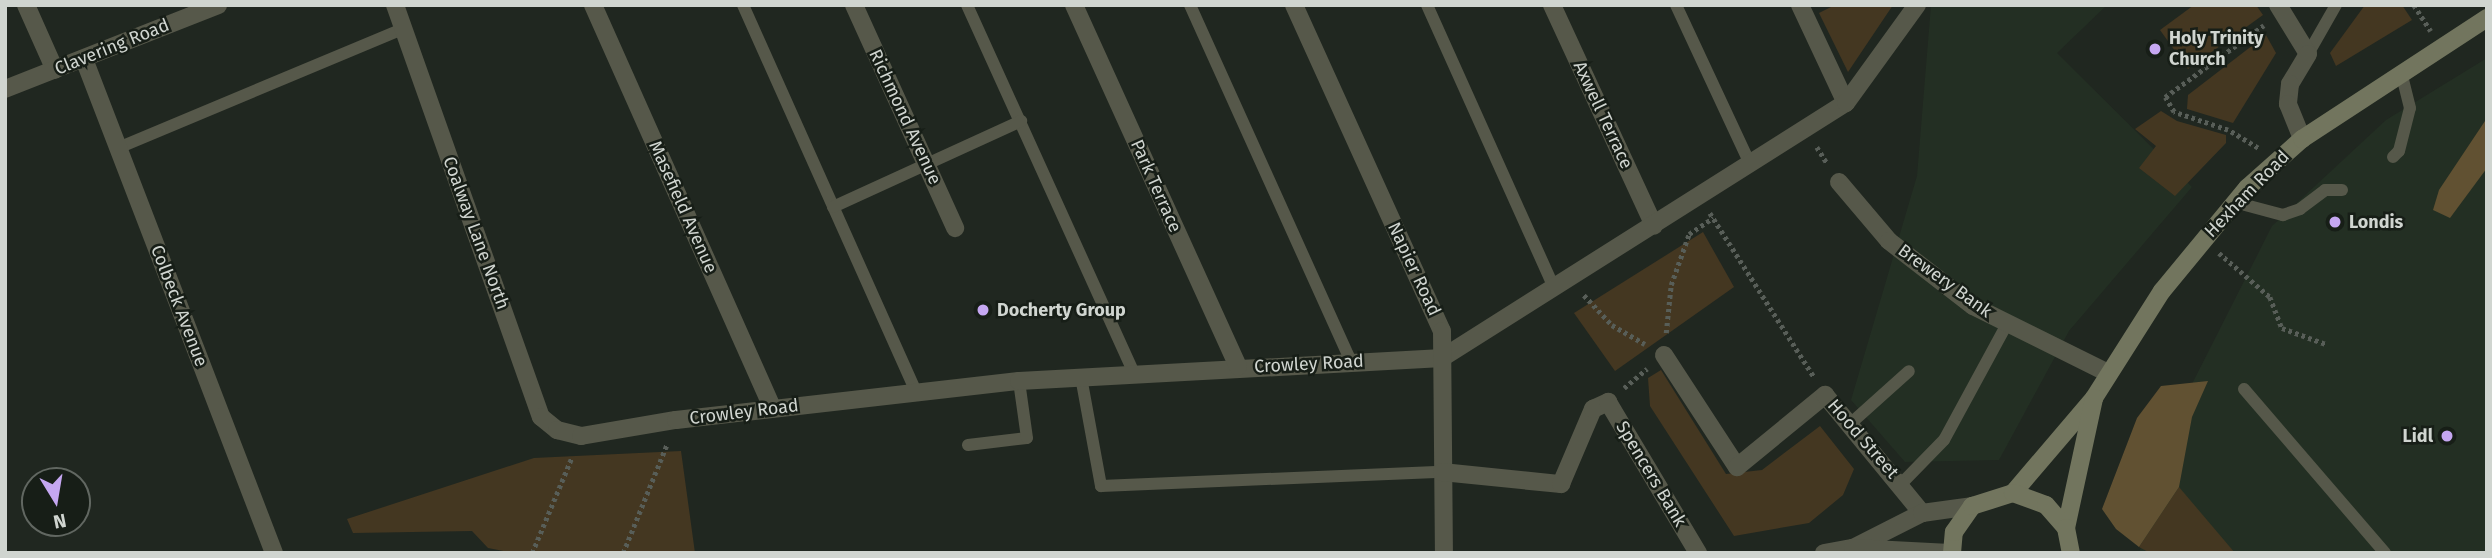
<!DOCTYPE html>
<style>
body{margin:0}
#map{position:relative;width:2492px;height:558px;overflow:hidden;background:#202720;font-family:"Fira Sans",sans-serif}
div>[style]{position:absolute}
[style*='--x']{left:calc(var(--x)*1px);top:calc(var(--y)*1px);width:calc(var(--w)*1px);rotate:calc(var(--a)*1deg)}
.built>*{inset:0;background:#232f23}
.green>*{inset:0;background:#443721}
.forest>*{inset:0;background:#615132}
.path>*{height:4.5px;margin-top:-2.25px;transform-origin:0;background:repeating-linear-gradient(90deg,#585e58 0 3.5px,transparent 0 7px)}
.service>*{height:12px;margin:-6px;padding:0 6px;transform-origin:6px;border-radius:6px;background:#56584a}
.pedestrian>*{height:18px;margin:-9px;padding:0 9px;transform-origin:9px;border-radius:9px;background:#56584a}
.minor>*{height:18px;margin:-9px;padding:0 9px;transform-origin:9px;border-radius:9px;background:#56584a}
.tertiary>*{height:18px;margin:-9px;padding:0 9px;transform-origin:9px;border-radius:9px;background:#56584a}
.secondary>*{height:18px;margin:-9px;padding:0 9px;transform-origin:9px;border-radius:9px;background:#72755e}
.dots>*{width:19px;height:19px;translate:-50% -50%;box-sizing:border-box;border:4px solid #171e17;border-radius:50%}
span{translate:-50% -50%;white-space:nowrap;text-align:center;line-height:1.15;-webkit-text-stroke:5px #171e17;paint-order:stroke}
.poi-label{font-size:18px;color:#d0d5d0;font-weight:700}
.left{translate:0 -50%;text-align:left}
.right{translate:-100% -50%;text-align:right}
.street-label{font-size:18px;color:#d0d5d0}
.frame{position:absolute;inset:0;border:7px solid #d0d5d0;pointer-events:none}
.north{position:absolute;left:21px;top:467px;width:70px;height:70px;box-sizing:border-box;background:#171e17;border:2px solid #616761;border-radius:50%;rotate:169deg;font-size:19px;font-weight:700;line-height:28px;text-align:center;color:#d0d5d0}
.north::after{content:'';display:block;margin:auto;width:24px;height:32px;background:#c5a7f1;clip-path:polygon(50% 0,100% 100%,50% 72%,0 100%)}
</style>
<div id="map">
<div class="built">
<i style="clip-path:polygon(1931px 5px,2107px 5px,2057px 53px,2192px 187px,2069px 331px,1999px 460px,1905px 462px,1851px 400px,1917px 176px)"></i>
<i style="clip-path:polygon(2487px 58px,2487px 553px,2139px 553px,2193px 382px,2272px 226px,2386px 120px)"></i>
</div>
<div class="green">
<i style="clip-path:polygon(1835px 5px,1893px 5px,1848px 72px,1819px 13px)"></i>
<i style="clip-path:polygon(2194px 5px,2256px 5px,2263px 15px,2188px 69px,2160px 30px)"></i>
<i style="clip-path:polygon(2365px 5px,2402px 5px,2412px 20px,2336px 66px,2330px 53px)"></i>
<i style="clip-path:polygon(2266px 35px,2276px 53px,2233px 123px,2187px 109px,2188px 95px)"></i>
<i style="clip-path:polygon(2161px 111px,2177px 121px,2226px 135px,2226px 143px,2175px 196px,2139px 168px,2156px 146px,2135px 129px)"></i>
<i style="clip-path:polygon(1703px 232px,1734px 287px,1615px 371px,1574px 313px)"></i>
<i style="clip-path:polygon(1661px 370px,1726px 474px,1762px 470px,1820px 426px,1854px 469px,1843px 495px,1809px 523px,1734px 536px,1650px 406px,1648px 378px)"></i>
<i style="clip-path:polygon(681px 451px,695px 553px,514px 553px,488px 548px,472px 531px,353px 533px,347px 519px,534px 458px)"></i>
<i style="clip-path:polygon(2179px 487px,2235px 553px,2150px 553px,2139px 547px)"></i>
</div>
<div class="forest">
<i style="clip-path:polygon(2487px 118px,2487px 168px,2450px 218px,2433px 210px,2439px 190px)"></i>
<i style="clip-path:polygon(2208px 381px,2192px 417px,2179px 487px,2139px 547px,2116px 529px,2102px 509px,2137px 418px,2161px 386px)"></i>
</div>
<div class="path">
<i style="--x:2414;--y:5;--w:31;--a:57"></i>
<i style="--x:1817;--y:147;--w:19;--a:58"></i>
<i style="--x:2258;--y:148;--w:35;--a:-149"></i>
<i style="--x:2228;--y:130;--w:57;--a:-161.6"></i>
<i style="--x:2174;--y:112;--w:17;--a:-121"></i>
<i style="--x:2165;--y:97;--w:122;--a:-36"></i>
<i style="--x:1710;--y:213;--w:194;--a:57.6"></i>
<i style="--x:2219;--y:253;--w:67;--a:40.8"></i>
<i style="--x:2270;--y:297;--w:33;--a:69"></i>
<i style="--x:2282;--y:328;--w:47;--a:20"></i>
<i style="--x:1584;--y:295;--w:41;--a:47"></i>
<i style="--x:1612;--y:325;--w:38;--a:30"></i>
<i style="--x:1666;--y:333;--w:48;--a:-84.1"></i>
<i style="--x:1671;--y:285;--w:54;--a:-70.6"></i>
<i style="--x:1689;--y:234;--w:29;--a:-34"></i>
<i style="--x:1624;--y:388;--w:30;--a:-40"></i>
<i style="--x:532;--y:553;--w:104;--a:-67.4"></i>
<i style="--x:623;--y:553;--w:118;--a:-68"></i>
</div>
<div class="service">
<i style="--x:743;--y:5;--w:424;--a:65.9"></i>
<i style="--x:967;--y:5;--w:404;--a:65.6"></i>
<i style="--x:1190;--y:5;--w:392;--a:65.7"></i>
<i style="--x:1427;--y:5;--w:308;--a:65.8"></i>
<i style="--x:1676;--y:5;--w:175;--a:65"></i>
<i style="--x:2308;--y:54;--w:56;--a:-60.3"></i>
<i style="--x:118;--y:148;--w:309;--a:-22.7"></i>
<i style="--x:2393;--y:157;--w:8;--a:-45"></i>
<i style="--x:2399;--y:151;--w:44;--a:-75.7"></i>
<i style="--x:2410;--y:108;--w:36;--a:-104"></i>
<i style="--x:2234;--y:202;--w:51;--a:14.9"></i>
<i style="--x:2283;--y:215;--w:18;--a:-19"></i>
<i style="--x:2300;--y:209;--w:31;--a:-37"></i>
<i style="--x:2325;--y:190;--w:17;--a:0"></i>
<i style="--x:833;--y:207;--w:207;--a:-24.6"></i>
<i style="--x:1081;--y:377;--w:111;--a:79.6"></i>
<i style="--x:1101;--y:486;--w:341;--a:-2.4"></i>
<i style="--x:2244;--y:389;--w:216;--a:49.3"></i>
<i style="--x:1850;--y:424;--w:79;--a:-41.9"></i>
<i style="--x:968;--y:445;--w:59;--a:-6.8"></i>
<i style="--x:1027;--y:438;--w:58;--a:-98"></i>
<i style="--x:1902;--y:483;--w:60;--a:-45.7"></i>
<i style="--x:1944;--y:440;--w:132;--a:-61.5"></i>
</div>
<div class="pedestrian">
<i style="--x:854;--y:5;--w:245;--a:65.6"></i>
<i style="--x:1552;--y:5;--w:243;--a:65.2"></i>
<i style="--x:1800;--y:5;--w:108;--a:64.9"></i>
</div>
<div class="minor">
<i style="--x:26;--y:5;--w:71;--a:66"></i>
<i style="--x:395;--y:5;--w:437;--a:70.5"></i>
<i style="--x:541;--y:417;--w:21;--a:39"></i>
<i style="--x:557;--y:430;--w:25;--a:14"></i>
<i style="--x:581;--y:436;--w:96;--a:-9.6"></i>
<i style="--x:676;--y:420;--w:345;--a:-6.5"></i>
<i style="--x:1019;--y:381;--w:424;--a:-3.1"></i>
<i style="--x:1442;--y:358;--w:478;--a:-32.3"></i>
<i style="--x:1846;--y:103;--w:121;--a:-54.1"></i>
<i style="--x:593;--y:5;--w:442;--a:66"></i>
<i style="--x:1074;--y:5;--w:397;--a:65.6"></i>
<i style="--x:1294;--y:5;--w:358;--a:65.6"></i>
<i style="--x:1442;--y:331;--w:222;--a:89.5"></i>
<i style="--x:2278;--y:5;--w:57;--a:58.5"></i>
<i style="--x:2308;--y:54;--w:35;--a:121"></i>
<i style="--x:2290;--y:84;--w:20;--a:96"></i>
<i style="--x:2288;--y:104;--w:38;--a:68"></i>
<i style="--x:84;--y:59;--w:529;--a:68.96"></i>
<i style="--x:5;--y:89;--w:229;--a:-21.5"></i>
<i style="--x:1839;--y:182;--w:77;--a:49.7"></i>
<i style="--x:1889;--y:241;--w:106;--a:37.7"></i>
<i style="--x:1973;--y:306;--w:151;--a:26.4"></i>
<i style="--x:1664;--y:355;--w:134;--a:56.9"></i>
<i style="--x:1737;--y:467;--w:114;--a:-39.3"></i>
<i style="--x:1825;--y:395;--w:153;--a:50.6"></i>
<i style="--x:1442;--y:472;--w:120;--a:5.8"></i>
<i style="--x:1561;--y:484;--w:82;--a:-66.9"></i>
<i style="--x:1593;--y:409;--w:17;--a:-25"></i>
<i style="--x:1608;--y:402;--w:176;--a:59.2"></i>
</div>
<div class="tertiary">
<i style="--x:1853;--y:548;--w:77;--a:-26.9"></i>
<i style="--x:1922;--y:513;--w:50;--a:-8"></i>
<i style="--x:1824;--y:553;--w:29;--a:-10"></i>
<i style="--x:1853;--y:548;--w:97;--a:3"></i>
</div>
<div class="secondary">
<i style="--x:2013;--y:493;--w:125;--a:-49.5"></i>
<i style="--x:2094;--y:398;--w:127;--a:-57.6"></i>
<i style="--x:2162;--y:291;--w:134;--a:-50.5"></i>
<i style="--x:2247;--y:188;--w:74;--a:-41.7"></i>
<i style="--x:2302;--y:139;--w:221;--a:-33.2"></i>
<i style="--x:2066;--y:528;--w:133;--a:-77.8"></i>
<i style="--x:1952;--y:553;--w:21;--a:-85"></i>
<i style="--x:1954;--y:532;--w:32;--a:-55"></i>
<i style="--x:1972;--y:506;--w:43;--a:-17.6"></i>
<i style="--x:2013;--y:493;--w:35;--a:20"></i>
<i style="--x:2046;--y:505;--w:30;--a:49"></i>
<i style="--x:2066;--y:528;--w:25;--a:79"></i>
</div>
<div class="dots">
<i style="left:2155px;top:49px;background:#c5a7f1"></i>
<i style="left:2335px;top:222px;background:#c5a7f1"></i>
<i style="left:983px;top:310px;background:#c5a7f1"></i>
<i style="left:2447px;top:436px;background:#c5a7f1"></i>
</div>
<div class="poi-label">
<span class="left" style="left:2169px;top:49px">Holy Trinity<br>Church</span>
<span class="left" style="left:2349px;top:222px">Londis</span>
<span class="left" style="left:997px;top:310px">Docherty Group</span>
<span class="right" style="left:2433px;top:436px">Lidl</span>
</div>
<div class="street-label">
<span style="left:112px;top:47px;rotate:-22deg">Clavering Road</span>
<span style="left:1603px;top:115px;rotate:65deg">Axwell Terrace</span>
<span style="left:905px;top:117px;rotate:65deg">Richmond Avenue</span>
<span style="left:1156px;top:186px;rotate:66deg">Park Terrace</span>
<span style="left:2247px;top:194px;rotate:-46deg">Hexham Road</span>
<span style="left:683px;top:207px;rotate:66deg">Masefield Avenue</span>
<span style="left:476px;top:233px;rotate:70deg">Coalway Lane North</span>
<span style="left:1414px;top:269px;rotate:65deg">Napier Road</span>
<span style="left:1945px;top:281px;rotate:36deg">Brewery Bank</span>
<span style="left:179px;top:306px;rotate:69deg">Colbeck Avenue</span>
<span style="left:1309px;top:364px;rotate:-3deg">Crowley Road</span>
<span style="left:744px;top:412px;rotate:-7deg">Crowley Road</span>
<span style="left:1863px;top:439px;rotate:49deg">Hood Street</span>
<span style="left:1651px;top:474px;rotate:59deg">Spencers Bank</span>
</div>
<div class="frame"></div>
<div class="north">N</div>
</div>
